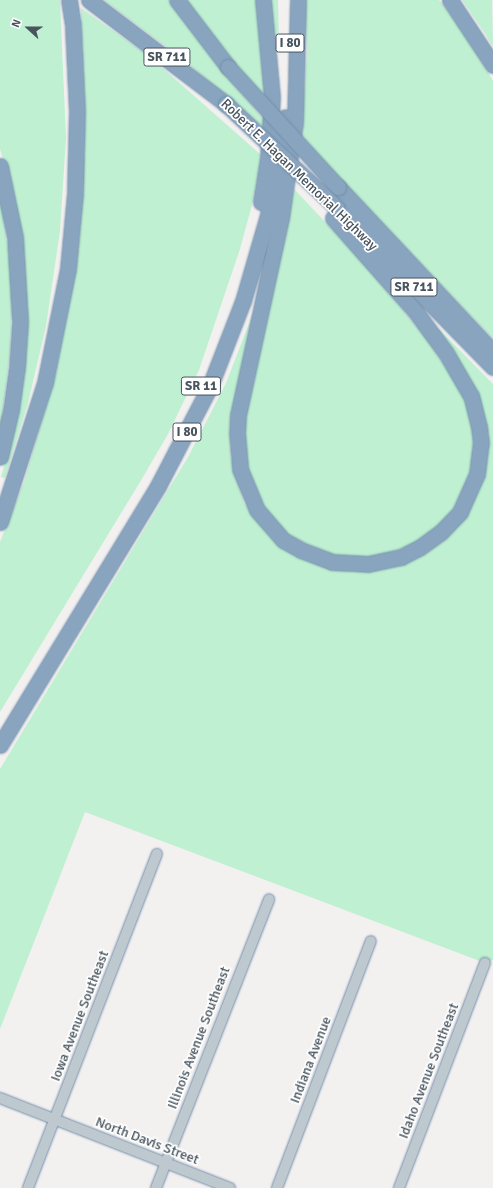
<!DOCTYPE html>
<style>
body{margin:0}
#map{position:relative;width:493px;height:1188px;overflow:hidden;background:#f3f0f0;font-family:Signika,sans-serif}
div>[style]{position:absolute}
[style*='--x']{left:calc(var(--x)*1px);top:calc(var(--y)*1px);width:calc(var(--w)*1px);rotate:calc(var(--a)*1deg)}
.green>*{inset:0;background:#bff0d1}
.roads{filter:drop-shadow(0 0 1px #738fab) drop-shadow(0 0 1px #738fab)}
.minor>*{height:10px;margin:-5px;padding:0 5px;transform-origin:5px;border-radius:5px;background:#bec8cf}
.highway>*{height:15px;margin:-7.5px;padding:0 7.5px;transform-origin:7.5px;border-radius:7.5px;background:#88a4bf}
.bridges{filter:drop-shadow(0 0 1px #738fab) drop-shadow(0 0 1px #738fab)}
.highway-bridge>*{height:15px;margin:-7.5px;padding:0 7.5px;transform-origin:7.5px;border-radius:7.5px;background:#88a4bf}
span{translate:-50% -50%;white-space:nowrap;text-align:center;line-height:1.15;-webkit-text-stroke:3.5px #fff;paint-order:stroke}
.shield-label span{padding:1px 3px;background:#fff;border:1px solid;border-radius:3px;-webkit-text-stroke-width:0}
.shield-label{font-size:13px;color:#48545e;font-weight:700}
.street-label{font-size:14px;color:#48545e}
.north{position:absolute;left:8px;top:8px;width:40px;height:40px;-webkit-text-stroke:3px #fff;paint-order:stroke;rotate:291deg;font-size:11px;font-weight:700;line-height:16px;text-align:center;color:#48545e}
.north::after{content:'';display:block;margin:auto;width:14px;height:18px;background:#48545e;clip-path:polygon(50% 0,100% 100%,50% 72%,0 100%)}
</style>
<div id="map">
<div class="green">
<i style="clip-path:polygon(0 0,60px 0,66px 138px,60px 231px,46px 326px,28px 403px,5px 478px,1px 477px,10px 443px,19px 385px,6px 169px,0 149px)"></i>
<i style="clip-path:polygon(104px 0,169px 0,226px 75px,264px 120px,263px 127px,181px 58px)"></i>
<i style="clip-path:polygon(185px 0,256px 0,265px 99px,215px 41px)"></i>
<i style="clip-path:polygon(268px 0,278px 0,279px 42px,275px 42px)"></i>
<i style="clip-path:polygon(305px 0,439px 0,459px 26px,489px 74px,493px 81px,493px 339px,301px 138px,307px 52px)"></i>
<i style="clip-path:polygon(462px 0,492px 0,493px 47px,484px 32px)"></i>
<i style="clip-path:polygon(81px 8px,150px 57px,261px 155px,253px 201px,240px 249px,199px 370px,168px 434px,140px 482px,0 712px,0 542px,24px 482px,56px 373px,80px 235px,85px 118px)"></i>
<i style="clip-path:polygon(294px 189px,363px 262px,426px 338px,462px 391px,468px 409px,473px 430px,473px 454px,469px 476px,453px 509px,436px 530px,417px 543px,373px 558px,337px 557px,288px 535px,264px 510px,250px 480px,243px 449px,245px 419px)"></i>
<i style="clip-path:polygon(0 196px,13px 282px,10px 353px,0 431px)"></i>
<i style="clip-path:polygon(253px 313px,229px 428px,231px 459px,244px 503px,260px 524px,360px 571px,399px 565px,432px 548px,454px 529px,468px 512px,482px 483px,485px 433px,437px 331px,439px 329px,493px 384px,493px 960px,485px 963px,85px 812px,0 1029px,0 769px,188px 457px,226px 383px)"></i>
</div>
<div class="roads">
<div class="minor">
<i style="--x:0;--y:1098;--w:247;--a:21.4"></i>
<i style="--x:28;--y:1188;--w:358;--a:-68.9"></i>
<i style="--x:156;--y:1188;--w:310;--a:-68.6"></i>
<i style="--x:277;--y:1188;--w:264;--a:-69.2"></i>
<i style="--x:399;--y:1188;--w:241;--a:-69.1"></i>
</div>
<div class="highway">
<i style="--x:89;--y:0;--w:172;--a:37.2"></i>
<i style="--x:177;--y:0;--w:84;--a:52.7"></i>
<i style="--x:298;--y:0;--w:122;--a:91.4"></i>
<i style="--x:295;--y:122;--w:97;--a:98.3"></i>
<i style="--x:281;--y:218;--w:202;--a:102.3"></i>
<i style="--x:238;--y:415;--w:18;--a:93"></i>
<i style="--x:237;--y:433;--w:36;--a:85"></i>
<i style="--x:240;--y:469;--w:44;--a:67.5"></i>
<i style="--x:257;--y:510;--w:40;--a:49"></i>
<i style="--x:283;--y:540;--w:21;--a:29"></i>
<i style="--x:301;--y:550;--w:33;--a:21"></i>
<i style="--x:332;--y:562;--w:36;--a:3"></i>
<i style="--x:368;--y:564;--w:34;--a:-12"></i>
<i style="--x:401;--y:557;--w:20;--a:-27"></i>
<i style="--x:419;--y:548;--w:27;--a:-36"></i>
<i style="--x:441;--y:532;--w:28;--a:-46"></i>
<i style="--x:460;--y:512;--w:42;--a:-65.9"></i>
<i style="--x:477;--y:474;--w:31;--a:-83"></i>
<i style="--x:481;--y:443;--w:16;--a:-97"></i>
<i style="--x:479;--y:427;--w:32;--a:-104"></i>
<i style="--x:471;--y:396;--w:50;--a:-120.2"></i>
<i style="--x:446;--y:353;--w:52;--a:-126.4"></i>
<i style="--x:415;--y:311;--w:124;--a:-131.4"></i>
<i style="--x:450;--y:0;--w:78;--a:56.5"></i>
<i style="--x:0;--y:166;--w:73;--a:78.1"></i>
<i style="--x:15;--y:237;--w:85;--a:86.6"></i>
<i style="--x:20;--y:322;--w:45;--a:93.8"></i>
<i style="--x:17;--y:367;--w:43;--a:97.9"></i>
<i style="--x:11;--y:410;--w:48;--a:103.2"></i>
<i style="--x:338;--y:187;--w:226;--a:46.8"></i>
<i style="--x:261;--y:202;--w:45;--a:-81"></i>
<i style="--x:268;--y:158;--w:61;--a:-86.2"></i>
<i style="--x:272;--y:97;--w:97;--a:-95.3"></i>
<i style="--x:341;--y:212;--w:217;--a:45.6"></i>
<i style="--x:0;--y:522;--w:146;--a:-72.1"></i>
<i style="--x:45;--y:383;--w:116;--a:-78.6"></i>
<i style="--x:68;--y:269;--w:76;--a:-84.7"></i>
<i style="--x:75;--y:193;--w:82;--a:-88.6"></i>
<i style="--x:77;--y:111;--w:86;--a:-92.7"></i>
<i style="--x:73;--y:25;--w:25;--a:-99"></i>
<i style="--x:0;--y:745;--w:303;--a:-58.6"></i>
<i style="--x:158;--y:486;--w:113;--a:-62.5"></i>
<i style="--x:210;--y:386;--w:91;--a:-68.8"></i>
<i style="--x:243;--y:301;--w:90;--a:-73.8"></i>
<i style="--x:268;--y:215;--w:99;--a:-80.2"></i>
</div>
</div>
<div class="bridges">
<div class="highway-bridge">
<i style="--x:228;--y:67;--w:163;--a:47.5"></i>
<i style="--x:226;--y:104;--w:151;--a:43.1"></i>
</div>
</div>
<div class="shield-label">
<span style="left:290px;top:43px">I 80</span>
<span style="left:167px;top:57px">SR 711</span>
<span style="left:414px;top:287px">SR 711</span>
<span style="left:201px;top:386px">SR 11</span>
<span style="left:187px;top:432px">I 80</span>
</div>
<div class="street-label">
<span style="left:299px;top:175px;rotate:44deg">Robert E. Hagan Memorial Highway</span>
<span style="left:80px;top:1016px;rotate:-69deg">Iowa Avenue Southeast</span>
<span style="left:199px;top:1038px;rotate:-69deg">Illinois Avenue Southeast</span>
<span style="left:311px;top:1060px;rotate:-69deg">Indiana Avenue</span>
<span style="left:429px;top:1071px;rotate:-69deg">Idaho Avenue Southeast</span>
<span style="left:147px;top:1141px;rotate:21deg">North Davis Street</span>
</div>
<div class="north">N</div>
</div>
